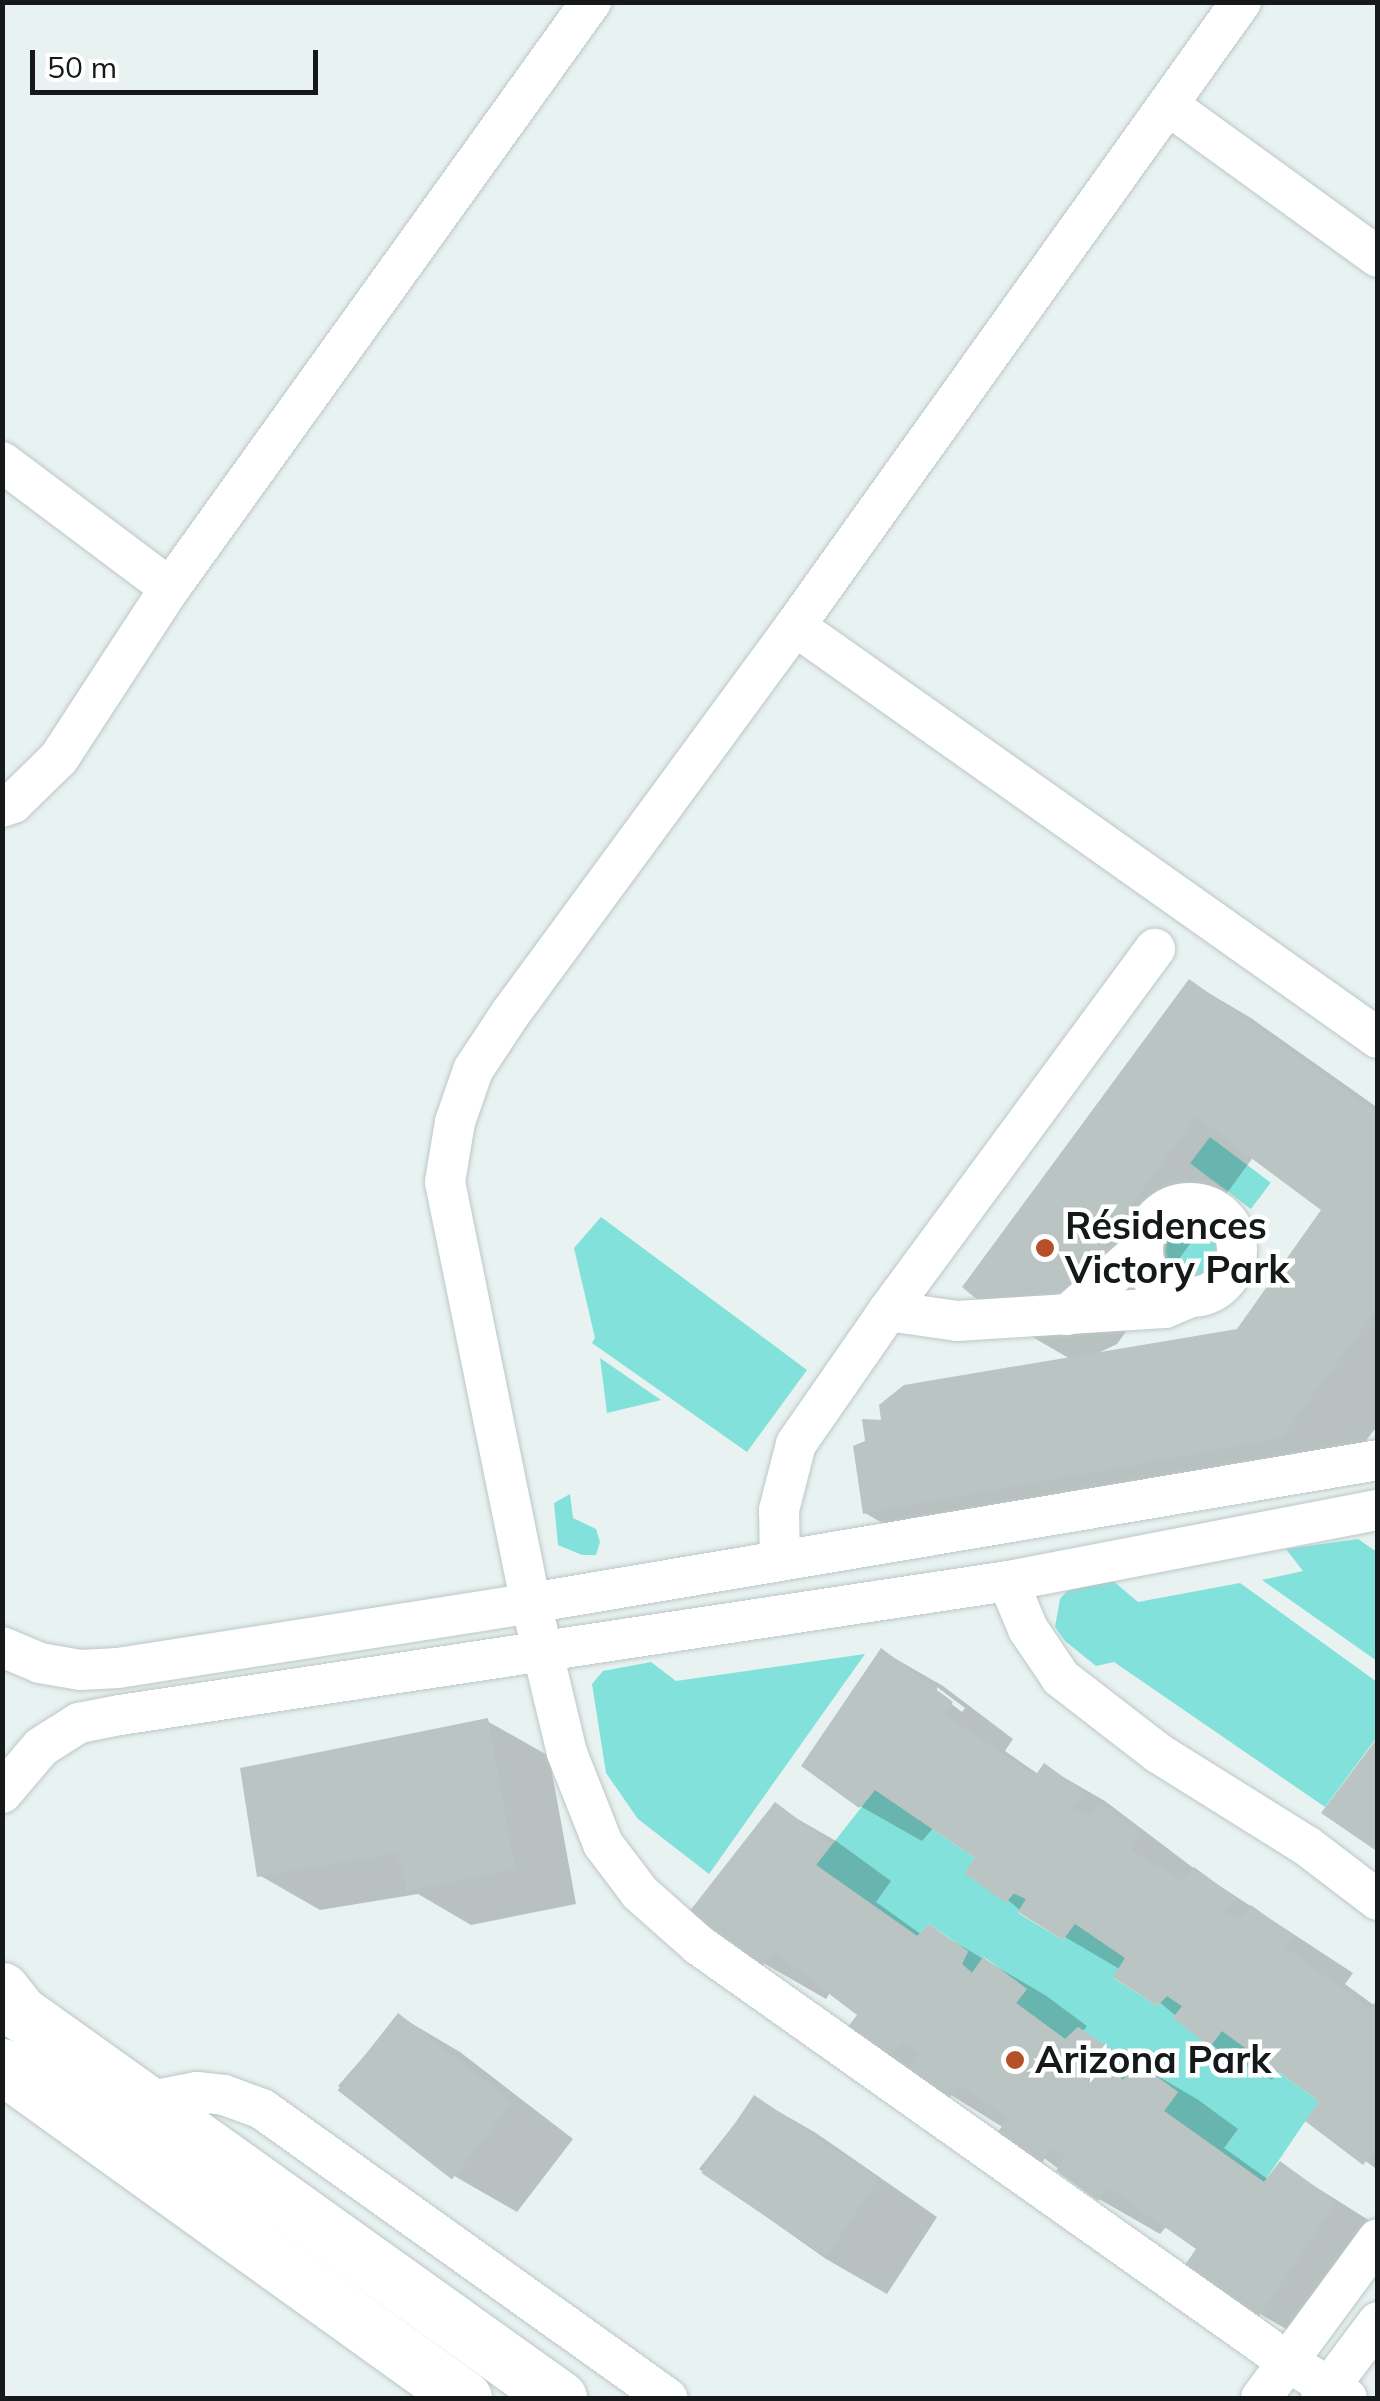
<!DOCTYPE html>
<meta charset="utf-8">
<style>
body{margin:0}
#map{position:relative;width:1380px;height:2401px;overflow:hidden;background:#e7f2f1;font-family:Mulish,sans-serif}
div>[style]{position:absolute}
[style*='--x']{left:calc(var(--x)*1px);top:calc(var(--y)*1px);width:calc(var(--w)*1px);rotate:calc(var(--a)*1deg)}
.green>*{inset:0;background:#82e1db;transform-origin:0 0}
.round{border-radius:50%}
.shadow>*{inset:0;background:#0003}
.building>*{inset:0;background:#b9c4c3;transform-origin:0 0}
.roads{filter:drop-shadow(0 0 2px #bcc7c6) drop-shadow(0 0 2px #bcc7c6)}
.street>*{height:40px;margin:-20px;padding:0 20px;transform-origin:20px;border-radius:20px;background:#fff}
.street>.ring{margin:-20px;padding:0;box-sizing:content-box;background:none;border:40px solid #fff;border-radius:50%}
.secondary>*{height:55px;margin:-27.5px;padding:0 27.5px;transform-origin:27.5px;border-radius:27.5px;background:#fff}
.dots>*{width:28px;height:28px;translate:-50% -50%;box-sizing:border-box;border:5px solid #fff;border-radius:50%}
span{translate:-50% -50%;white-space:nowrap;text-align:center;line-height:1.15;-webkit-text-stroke:9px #fff;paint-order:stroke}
.poi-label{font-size:38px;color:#151919;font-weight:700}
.left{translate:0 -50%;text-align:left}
.frame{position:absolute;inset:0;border:5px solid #151919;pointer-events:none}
.scale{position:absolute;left:30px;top:50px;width:288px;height:45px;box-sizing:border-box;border:5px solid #151919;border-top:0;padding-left:12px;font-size:30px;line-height:35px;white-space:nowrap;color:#151919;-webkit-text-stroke:8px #fff;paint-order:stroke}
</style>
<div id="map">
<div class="green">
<i style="left:1210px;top:1137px;width:76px;height:33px;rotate:37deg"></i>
<i style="clip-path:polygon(601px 1217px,807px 1370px,747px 1452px,592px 1343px,595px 1338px,574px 1248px)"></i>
<i class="round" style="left:1165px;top:1218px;width:68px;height:68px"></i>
<i style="clip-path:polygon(600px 1358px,661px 1400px,607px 1413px)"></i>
<i style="clip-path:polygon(570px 1494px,573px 1518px,596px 1529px,600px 1542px,596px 1555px,582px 1555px,558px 1545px,554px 1503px)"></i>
<i style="clip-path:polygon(1358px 1539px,1377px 1552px,1377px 1661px,1262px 1580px,1303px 1571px,1286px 1549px)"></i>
<i style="clip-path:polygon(1112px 1580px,1138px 1602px,1240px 1583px,1377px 1682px,1377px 1737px,1325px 1807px,1114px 1662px,1096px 1666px,1065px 1641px,1055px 1627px,1060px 1599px,1067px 1591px)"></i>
<i style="clip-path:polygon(865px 1654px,709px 1874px,638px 1819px,606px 1773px,592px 1684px,603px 1671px,651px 1662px,676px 1681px)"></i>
<i style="clip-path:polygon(875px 1790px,975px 1858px,965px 1873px,1026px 1899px,1018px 1913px,1063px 1940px,1075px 1924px,1125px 1958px,1114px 1978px,1157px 2006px,1167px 1996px,1182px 2006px,1173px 2018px,1222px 2031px,1319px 2101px,1264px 2182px,1164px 2111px,1178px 2092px,1136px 2061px,1123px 2080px,1109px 2068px,1119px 2055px,1078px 2027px,1065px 2039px,1016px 2003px,1027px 1989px,984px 1957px,972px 1973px,962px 1964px,968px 1951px,929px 1924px,917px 1936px,816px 1865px)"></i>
</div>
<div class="shadow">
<i style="clip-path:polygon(evenodd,1190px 982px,1251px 1018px,1378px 1108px,1378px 1425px,1342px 1472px,926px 1548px,865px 1513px,867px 1443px,884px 1423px,1072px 1360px,1010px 1324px,1190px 982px,1254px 1156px,1324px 1209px,1239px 1331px,1092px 1356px,1117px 1344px,1254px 1156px)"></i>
<i style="clip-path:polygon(evenodd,882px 1651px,943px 1686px,1013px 1739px,1005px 1751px,1038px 1774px,1044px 1766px,1105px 1801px,1200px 1873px,1353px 1973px,1345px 1984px,1375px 2006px,1378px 2003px,1378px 2170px,1308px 2120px,1322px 2100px,1280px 2070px,1272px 2080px,1211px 2045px,1121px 1970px,1021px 1911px,1008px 1900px,978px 1857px,934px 1827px,922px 1841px,860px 1806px,882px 1651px,937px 1687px,965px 1708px,962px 1712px,937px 1693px,937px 1687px)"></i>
<i style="clip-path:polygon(487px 1721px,549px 1756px,576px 1904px,471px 1925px,418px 1894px,320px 1910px,259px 1875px)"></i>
<i style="clip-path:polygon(775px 1806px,836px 1841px,891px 1881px,876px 1902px,922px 1935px,929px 1927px,1045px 1995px,1087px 2026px,1082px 2032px,1197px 2099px,1238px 2129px,1224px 2148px,1269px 2180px,1281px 2165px,1378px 2226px,1321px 2349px,1260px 2314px,1199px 2248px,1167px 2226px,1160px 2234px,1099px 2199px,1004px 2128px,890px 2057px,861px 2014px,831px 1991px,826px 1999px,765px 1964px,693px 1911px)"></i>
<i style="clip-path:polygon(399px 2016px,460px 2052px,573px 2139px,517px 2212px,456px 2177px,338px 2086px)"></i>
<i style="clip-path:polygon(755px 2098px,816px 2133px,937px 2217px,887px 2294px,826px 2259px,699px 2169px)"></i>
</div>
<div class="building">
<i style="clip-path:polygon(1189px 979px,1378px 1113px,1378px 1308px,1281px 1438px,863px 1514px,853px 1446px,865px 1441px,862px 1419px,881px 1420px,879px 1405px,904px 1385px,1237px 1329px,1321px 1210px,1196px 1117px,1055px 1310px,1009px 1326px,962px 1287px)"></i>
<i style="clip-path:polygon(881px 1648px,953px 1702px,945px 1714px,1035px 1776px,1044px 1763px,1084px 1792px,1073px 1808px,1089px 1817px,1099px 1802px,1142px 1834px,1131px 1850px,1183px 1881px,1194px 1867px,1236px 1898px,1225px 1912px,1240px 1920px,1251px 1905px,1293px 1936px,1285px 1947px,1369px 2008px,1378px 2000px,1378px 2146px,1363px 2165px,1305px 2121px,1319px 2101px,1222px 2031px,1210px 2047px,1173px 2018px,1182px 2006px,1167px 1996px,1157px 2006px,1113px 1977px,1125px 1958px,1075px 1923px,1063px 1940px,1018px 1912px,1026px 1899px,1015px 1892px,1006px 1903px,964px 1873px,975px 1858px,875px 1790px,859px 1808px,801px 1766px)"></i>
<i style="clip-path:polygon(488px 1718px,515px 1869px,407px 1891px,397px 1853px,257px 1877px,240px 1768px)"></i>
<i style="clip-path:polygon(1378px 1737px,1378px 1852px,1321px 1813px)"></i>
<i style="clip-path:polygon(775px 1802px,831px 1844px,816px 1865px,917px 1936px,929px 1924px,968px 1952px,962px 1964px,972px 1973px,983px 1957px,1027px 1989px,1016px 2003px,1065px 2039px,1078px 2027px,1120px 2055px,1109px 2068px,1123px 2080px,1135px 2061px,1178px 2092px,1164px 2111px,1264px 2182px,1280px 2161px,1336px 2202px,1259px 2316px,1185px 2265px,1196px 2249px,1109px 2188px,1098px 2201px,1056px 2171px,1065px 2156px,1051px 2148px,1042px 2163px,997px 2133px,1008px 2118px,958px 2085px,949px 2099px,908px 2069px,919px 2053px,901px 2043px,888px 2059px,847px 2028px,857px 2015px,773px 1951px,763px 1966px,689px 1912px)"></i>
<i style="left:398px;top:2013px;width:145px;height:98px;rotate:38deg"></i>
<i style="left:754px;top:2095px;width:150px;height:94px;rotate:34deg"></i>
</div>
<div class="roads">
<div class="street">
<i style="--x:1241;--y:2;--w:767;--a:125.56"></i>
<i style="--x:795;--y:626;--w:481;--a:126.3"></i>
<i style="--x:510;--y:1014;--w:67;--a:123.5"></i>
<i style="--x:473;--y:1070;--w:55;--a:109.1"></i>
<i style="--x:455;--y:1122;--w:61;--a:99.5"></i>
<i style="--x:445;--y:1182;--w:430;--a:78.5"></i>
<i style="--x:531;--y:1603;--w:154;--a:76.5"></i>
<i style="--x:567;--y:1753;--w:98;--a:68.4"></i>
<i style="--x:603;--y:1844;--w:61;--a:52.9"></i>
<i style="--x:640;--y:1893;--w:80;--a:41.5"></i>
<i style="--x:700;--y:1946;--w:720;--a:35.28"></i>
<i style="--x:1288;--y:2362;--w:69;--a:31.4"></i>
<i style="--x:1168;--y:105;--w:259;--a:35.9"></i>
<i style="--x:2;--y:462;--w:210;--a:36.9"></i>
<i style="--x:795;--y:626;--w:714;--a:35.25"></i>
<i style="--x:2;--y:807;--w:12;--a:-20"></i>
<i style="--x:13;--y:803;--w:64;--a:-44.4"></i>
<i style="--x:59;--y:758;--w:203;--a:-56.9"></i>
<i style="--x:170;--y:588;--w:722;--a:-54.31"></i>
<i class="ring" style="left:1143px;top:1203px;width:54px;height:54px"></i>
<i style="--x:888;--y:1311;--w:70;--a:8.2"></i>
<i style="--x:957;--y:1321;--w:208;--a:-3.6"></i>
<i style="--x:1165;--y:1308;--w:25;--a:-23"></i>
<i style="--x:1067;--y:1315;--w:100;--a:-41.3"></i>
<i style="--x:780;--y:1561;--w:51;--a:-91.1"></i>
<i style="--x:779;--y:1510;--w:68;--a:-75.6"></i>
<i style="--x:796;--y:1444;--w:162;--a:-55.3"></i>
<i style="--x:888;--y:1311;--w:450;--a:-53.6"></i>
<i style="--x:1008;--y:1581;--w:52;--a:67.4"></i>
<i style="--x:1028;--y:1629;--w:59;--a:56"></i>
<i style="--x:1061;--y:1678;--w:123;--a:37.7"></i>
<i style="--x:1158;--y:1753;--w:176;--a:32"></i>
<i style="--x:1307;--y:1846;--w:89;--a:37.3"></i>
<i style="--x:2;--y:1647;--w:41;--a:22.8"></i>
<i style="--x:40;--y:1663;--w:41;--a:9.9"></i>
<i style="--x:80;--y:1670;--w:38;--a:-3"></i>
<i style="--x:118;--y:1668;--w:418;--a:-8.9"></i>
<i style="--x:531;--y:1603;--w:859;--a:-9.58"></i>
<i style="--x:2;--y:1793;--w:60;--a:-49.7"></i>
<i style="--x:41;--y:1747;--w:45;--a:-32.3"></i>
<i style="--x:79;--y:1723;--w:42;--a:-11"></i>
<i style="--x:120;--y:1715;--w:898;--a:-8.58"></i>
<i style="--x:1008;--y:1581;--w:377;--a:-10.9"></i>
<i style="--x:146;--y:2102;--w:52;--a:-11.1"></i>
<i style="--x:197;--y:2092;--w:27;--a:6"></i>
<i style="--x:224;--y:2095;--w:40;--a:20.2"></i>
<i style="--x:262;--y:2109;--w:498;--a:35.5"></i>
<i style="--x:1261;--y:2398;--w:197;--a:-53.7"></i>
<i style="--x:1321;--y:2398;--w:95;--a:-53.1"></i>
</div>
<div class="secondary">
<i style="--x:2;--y:1990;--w:28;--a:52"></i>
<i style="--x:19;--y:2012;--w:664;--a:35.56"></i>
<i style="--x:2;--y:2066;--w:569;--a:35.7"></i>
</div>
</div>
<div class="dots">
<i style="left:1045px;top:1248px;background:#b65027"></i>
<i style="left:1015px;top:2060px;background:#b65027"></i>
</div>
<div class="poi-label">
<span class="left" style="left:1065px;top:1248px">Résidences<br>Victory Park</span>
<span class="left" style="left:1035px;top:2060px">Arizona Park</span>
</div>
<div class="frame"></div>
<div class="scale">50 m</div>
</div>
